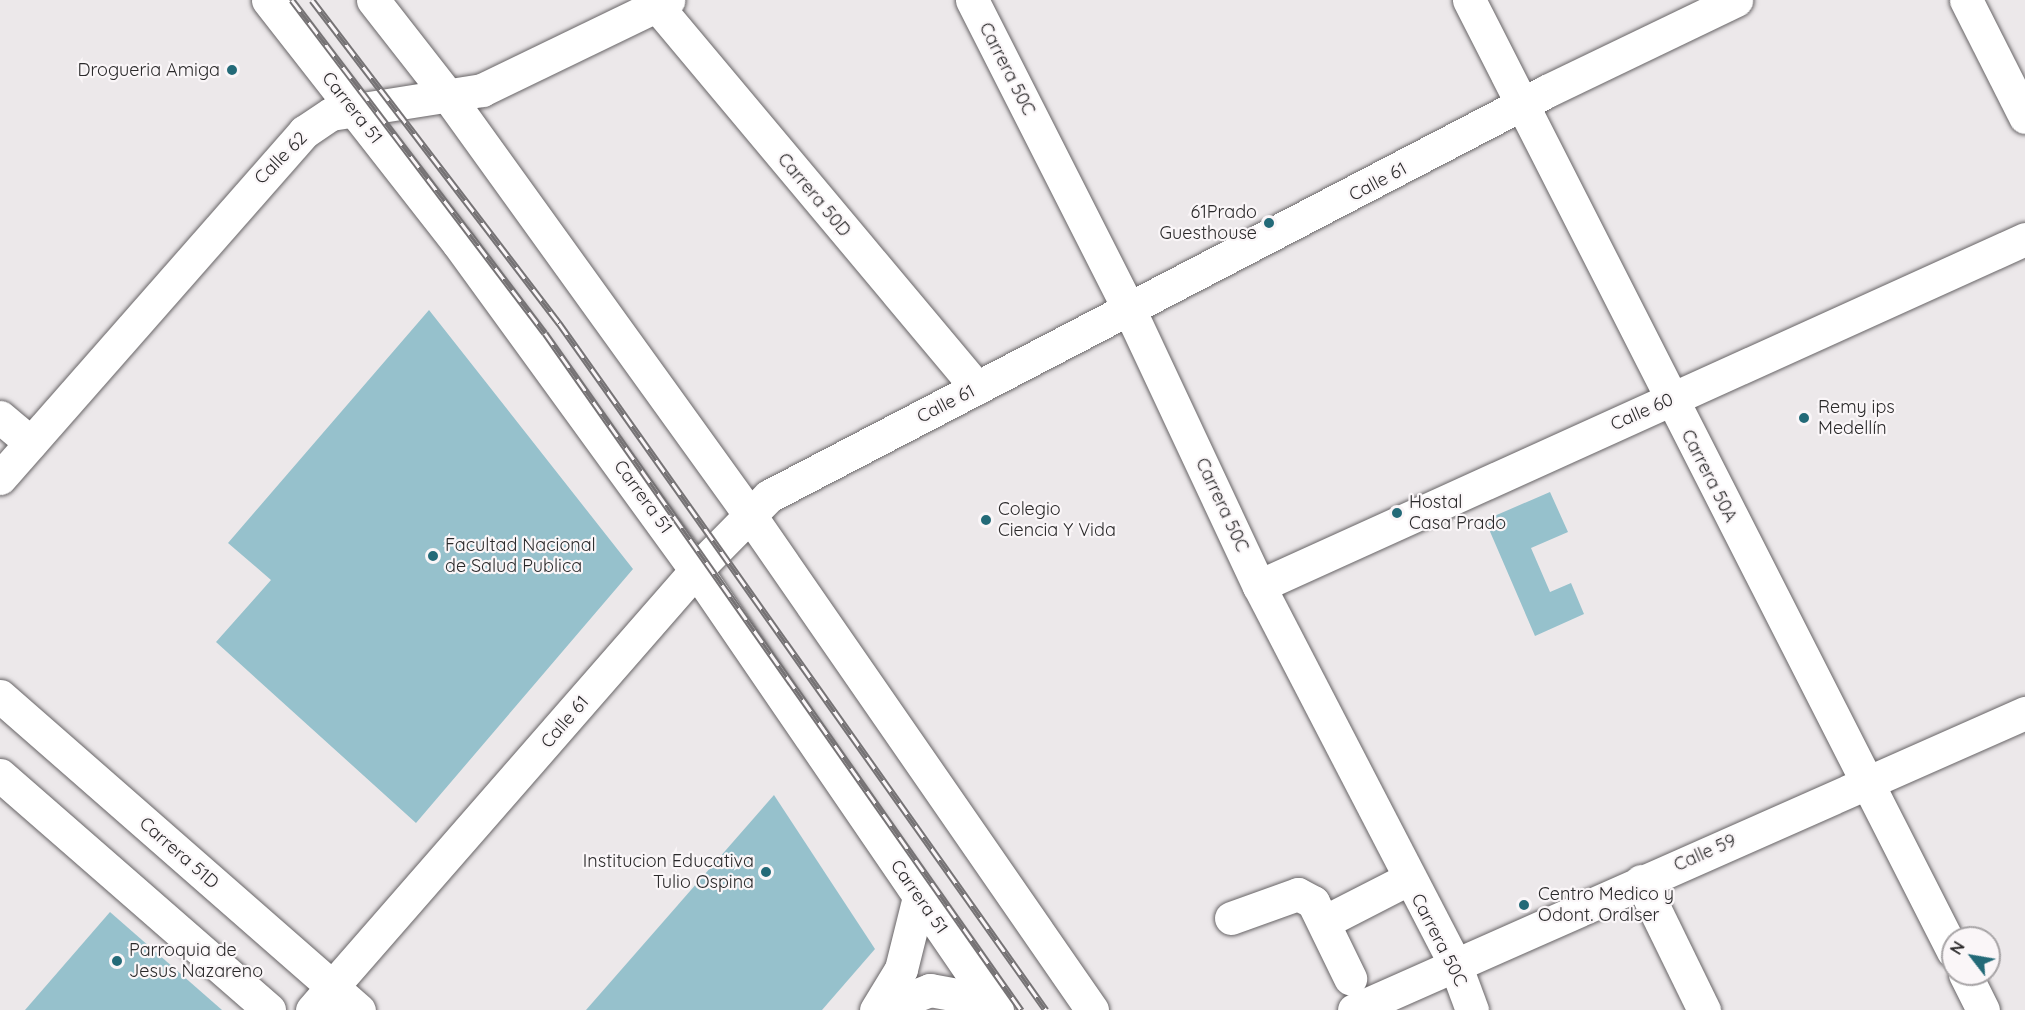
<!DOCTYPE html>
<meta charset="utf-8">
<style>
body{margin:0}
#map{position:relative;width:2025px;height:1010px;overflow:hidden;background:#ece8ea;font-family:Quicksand,sans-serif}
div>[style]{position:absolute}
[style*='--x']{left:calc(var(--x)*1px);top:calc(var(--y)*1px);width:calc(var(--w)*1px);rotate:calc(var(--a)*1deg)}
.building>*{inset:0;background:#96c1cc}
.roads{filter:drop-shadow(0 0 2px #676466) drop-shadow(0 0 2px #676466)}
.minor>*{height:33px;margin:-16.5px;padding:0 16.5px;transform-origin:16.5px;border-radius:16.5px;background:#fff}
.major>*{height:33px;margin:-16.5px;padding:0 16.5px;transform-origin:16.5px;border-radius:16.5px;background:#fff}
.rail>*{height:7px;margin-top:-3.5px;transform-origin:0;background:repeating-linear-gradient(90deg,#faf6f8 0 14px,#767375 0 28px);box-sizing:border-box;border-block:2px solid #767375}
.dots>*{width:16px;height:16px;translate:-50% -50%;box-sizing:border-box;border:3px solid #faf6f8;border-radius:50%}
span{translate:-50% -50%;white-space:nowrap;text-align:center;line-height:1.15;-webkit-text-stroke:4.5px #faf6f8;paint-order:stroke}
.street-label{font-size:18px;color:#2a292a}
.poi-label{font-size:18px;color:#2a292a}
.right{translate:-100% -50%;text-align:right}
.left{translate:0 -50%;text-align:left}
.north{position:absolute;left:1941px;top:926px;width:60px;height:60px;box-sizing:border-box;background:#faf6f8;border:2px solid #a7a4a6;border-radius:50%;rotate:301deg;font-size:16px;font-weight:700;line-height:24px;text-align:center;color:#2a292a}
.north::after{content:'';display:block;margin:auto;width:21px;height:27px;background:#236a78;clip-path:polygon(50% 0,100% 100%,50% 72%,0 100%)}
</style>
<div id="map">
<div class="building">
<i style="clip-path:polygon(429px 310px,633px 569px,416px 823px,216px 642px,271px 580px,228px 543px)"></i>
<i style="clip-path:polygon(1550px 492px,1568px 532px,1531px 548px,1550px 592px,1571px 583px,1584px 614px,1535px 636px,1485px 520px)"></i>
<i style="clip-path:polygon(774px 795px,875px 949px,822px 1010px,586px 1010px)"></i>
<i style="clip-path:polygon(110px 912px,222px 1010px,25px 1010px)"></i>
</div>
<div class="roads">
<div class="minor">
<i style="--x:652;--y:0;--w:506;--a:50.05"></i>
<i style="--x:972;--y:0;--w:347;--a:63.1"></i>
<i style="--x:1129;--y:309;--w:306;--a:64.9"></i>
<i style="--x:1259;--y:586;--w:426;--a:62.6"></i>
<i style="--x:1455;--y:964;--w:49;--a:69.7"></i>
<i style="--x:1469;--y:0;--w:1067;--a:63.03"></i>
<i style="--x:1966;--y:0;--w:131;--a:63.2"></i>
<i style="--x:0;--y:417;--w:40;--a:40"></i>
<i style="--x:1259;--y:586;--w:841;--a:-24.37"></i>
<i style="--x:0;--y:696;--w:477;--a:41.2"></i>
<i style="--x:0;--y:775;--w:357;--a:41.1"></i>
<i style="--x:1641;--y:881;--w:144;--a:64"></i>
<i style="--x:1231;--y:918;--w:71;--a:-19.7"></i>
<i style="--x:1298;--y:894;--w:17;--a:28"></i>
<i style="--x:1313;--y:902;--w:85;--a:64"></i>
<i style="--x:1324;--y:922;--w:94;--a:-27.1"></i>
<i style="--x:1965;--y:974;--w:40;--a:63.4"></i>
<i style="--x:876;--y:1010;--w:48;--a:-58.6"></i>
<i style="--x:901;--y:969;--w:74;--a:-76"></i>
<i style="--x:879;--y:1010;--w:55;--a:-21.4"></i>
<i style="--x:930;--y:990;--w:61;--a:10.4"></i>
<i style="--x:1354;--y:1010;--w:734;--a:-23.88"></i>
</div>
<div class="major">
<i style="--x:268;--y:0;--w:308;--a:52"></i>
<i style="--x:458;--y:243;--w:404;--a:54"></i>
<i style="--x:696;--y:570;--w:533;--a:55.62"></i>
<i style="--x:373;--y:0;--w:122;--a:52"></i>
<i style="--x:448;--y:96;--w:515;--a:54.24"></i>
<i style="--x:749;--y:514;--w:603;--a:55.33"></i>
<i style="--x:0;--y:478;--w:461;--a:-48.7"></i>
<i style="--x:304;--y:132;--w:32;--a:-34"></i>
<i style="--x:331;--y:114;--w:153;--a:-9"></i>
<i style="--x:482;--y:90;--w:207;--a:-25.8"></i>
<i style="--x:312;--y:1010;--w:584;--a:-48.89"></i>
<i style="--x:696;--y:570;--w:104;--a:-45.4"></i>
<i style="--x:769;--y:496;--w:877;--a:-27.5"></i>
<i style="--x:1547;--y:91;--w:210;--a:-25.7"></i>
</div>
</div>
<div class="rail">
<i style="--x:292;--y:0;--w:418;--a:52.8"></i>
<i style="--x:545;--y:333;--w:828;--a:54.89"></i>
<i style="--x:312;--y:0;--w:407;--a:52.6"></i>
<i style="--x:559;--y:323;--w:842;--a:54.67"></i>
</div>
<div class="dots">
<i style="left:232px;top:70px;background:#236a78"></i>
<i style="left:1269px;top:223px;background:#236a78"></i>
<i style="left:1804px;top:418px;background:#236a78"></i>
<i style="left:1397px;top:513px;background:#236a78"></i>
<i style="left:986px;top:520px;background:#236a78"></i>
<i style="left:433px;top:556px;background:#236a78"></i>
<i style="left:766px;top:872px;background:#236a78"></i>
<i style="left:1524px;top:905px;background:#236a78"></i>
<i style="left:117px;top:961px;background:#236a78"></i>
</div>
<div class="street-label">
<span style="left:1007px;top:69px;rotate:63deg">Carrera 50C</span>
<span style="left:352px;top:108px;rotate:52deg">Carrera 51</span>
<span style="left:281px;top:158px;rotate:-45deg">Calle 62</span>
<span style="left:1378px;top:182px;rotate:-28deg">Calle 61</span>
<span style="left:814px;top:195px;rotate:50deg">Carrera 50D</span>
<span style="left:946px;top:404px;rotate:-27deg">Calle 61</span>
<span style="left:1642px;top:412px;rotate:-24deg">Calle 60</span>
<span style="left:1709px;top:476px;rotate:63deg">Carrera 50A</span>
<span style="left:643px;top:497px;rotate:54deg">Carrera 51</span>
<span style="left:1222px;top:505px;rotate:65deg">Carrera 50C</span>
<span style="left:565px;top:722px;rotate:-49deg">Calle 61</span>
<span style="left:179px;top:853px;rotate:41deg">Carrera 51D</span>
<span style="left:1705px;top:853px;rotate:-24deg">Calle 59</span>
<span style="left:919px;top:897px;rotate:55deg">Carrera 51</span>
<span style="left:1439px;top:940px;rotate:63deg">Carrera 50C</span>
</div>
<div class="poi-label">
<span class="right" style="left:220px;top:70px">Drogueria Amiga</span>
<span class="right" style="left:1257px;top:223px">61Prado<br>Guesthouse</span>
<span class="left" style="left:1818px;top:418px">Remy ips<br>Medellín</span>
<span class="left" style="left:1409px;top:513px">Hostal<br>Casa Prado</span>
<span class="left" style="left:998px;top:520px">Colegio<br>Ciencia Y Vida</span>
<span class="left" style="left:445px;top:556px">Facultad Nacional<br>de Salud Publica</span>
<span class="right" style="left:754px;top:872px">Institucion Educativa<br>Tulio Ospina</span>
<span class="left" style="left:1538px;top:905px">Centro Medico y<br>Odont. Oralser</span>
<span class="left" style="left:129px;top:961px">Parroquia de<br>Jesus Nazareno</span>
</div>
<div class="north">N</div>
</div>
